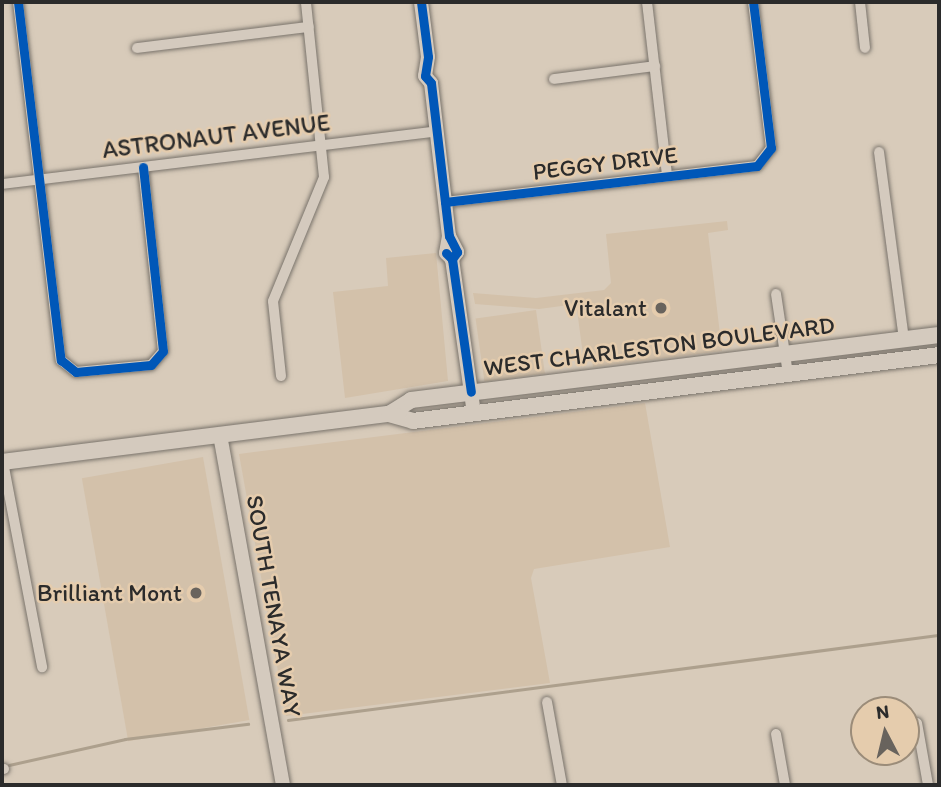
<!DOCTYPE html>
<style>
body{margin:0}
#map{position:relative;width:941px;height:787px;overflow:hidden;background:#d8cbba;font-family:Itim,sans-serif}
div>[style]{position:absolute}
[style*='--x']{left:calc(var(--x)*1px);top:calc(var(--y)*1px);width:calc(var(--w)*1px);rotate:calc(var(--a)*1deg)}
.built>*{inset:0;background:#d3c1aa;transform-origin:0 0}
.stream>*{height:2.5px;margin:-1.25px;padding:0 1.25px;transform-origin:1.25px;border-radius:1.25px;background:#ada08d}
.roads{filter:drop-shadow(0 0 2px #79736b) drop-shadow(0 0 2px #79736b)}
.street>*{height:10px;margin:-5px;padding:0 5px;transform-origin:5px;border-radius:5px;background:#d4cabe}
.secondary>*{height:14px;margin:-7px;padding:0 7px;transform-origin:7px;border-radius:7px;background:#d4cabe}
.primary>*{height:16px;margin:-8px;padding:0 8px;transform-origin:8px;border-radius:8px;background:#d4cabe}
.cycleway>*{height:9px;margin:-4.5px;padding:0 4.5px;transform-origin:4.5px;border-radius:4.5px;background:#0057b8}
.dots>*{width:19px;height:19px;translate:-50% -50%;box-sizing:border-box;border:4px solid #e5ccad;border-radius:50%}
span{translate:-50% -50%;white-space:nowrap;text-align:center;line-height:1.15;-webkit-text-stroke:5px #e5ccad;paint-order:stroke}
.street-label{font-size:24px;color:#2b2b2b}
.poi-label{font-size:24px;color:#2b2b2b}
.right{translate:-100% -50%;text-align:right}
.frame{position:absolute;inset:0;border:4px solid #2b2b2b;pointer-events:none}
.north{position:absolute;left:850px;top:696px;width:70px;height:70px;box-sizing:border-box;background:#e5ccad;border:2px solid #9b8c79;border-radius:50%;rotate:353deg;font-size:19px;font-weight:700;line-height:28px;text-align:center;color:#2b2b2b}
.north::after{content:'';display:block;margin:auto;width:24px;height:32px;background:#68635d;clip-path:polygon(50% 0,100% 100%,50% 72%,0 100%)}
</style>
<div id="map">
<div class="built">
<i style="clip-path:polygon(727px 221px,728px 230px,708px 233px,722px 351px,593px 367px,591px 354px,583px 355px,577px 310px,585px 309px,584px 303px,539px 309px,475px 304px,473px 293px,536px 298px,604px 290px,611px 283px,606px 234px)"></i>
<i style="clip-path:polygon(436px 253px,448px 381px,345px 398px,333px 292px,388px 286px,386px 258px)"></i>
<i style="left:536px;top:310px;width:64px;height:61px;rotate:82deg"></i>
<i style="clip-path:polygon(645px 403px,670px 547px,534px 569px,531px 578px,550px 683px,286px 716px,239px 454px)"></i>
<i style="left:203px;top:457px;width:267px;height:123px;rotate:80deg"></i>
</div>
<div class="stream">
<i style="--x:288;--y:720;--w:657;--a:-7.44"></i>
<i style="--x:9;--y:765;--w:119;--a:-12.6"></i>
<i style="--x:125;--y:739;--w:124;--a:-7"></i>
</div>
<div class="roads">
<div class="street">
<i style="--x:18;--y:2;--w:361;--a:83.2"></i>
<i style="--x:61;--y:360;--w:19;--a:39"></i>
<i style="--x:76;--y:372;--w:75;--a:-5.3"></i>
<i style="--x:151;--y:365;--w:18;--a:-49"></i>
<i style="--x:163;--y:351;--w:185;--a:-96.2"></i>
<i style="--x:647;--y:2;--w:174;--a:83.4"></i>
<i style="--x:860;--y:2;--w:46;--a:83.8"></i>
<i style="--x:137;--y:48;--w:173;--a:-7"></i>
<i style="--x:554;--y:79;--w:102;--a:-7.3"></i>
<i style="--x:879;--y:152;--w:189;--a:82.4"></i>
<i style="--x:2;--y:184;--w:438;--a:-6.9"></i>
<i style="--x:445;--y:202;--w:314;--a:-6.6"></i>
<i style="--x:757;--y:166;--w:23;--a:-52"></i>
<i style="--x:771;--y:148;--w:147;--a:-97"></i>
<i style="--x:776;--y:294;--w:81;--a:81.5"></i>
<i style="--x:281;--y:376;--w:75;--a:-96.1"></i>
<i style="--x:273;--y:301;--w:134;--a:-67.6"></i>
<i style="--x:324;--y:177;--w:176;--a:-95.9"></i>
<i style="--x:3;--y:462;--w:209;--a:79.2"></i>
<i style="--x:547;--y:702;--w:84;--a:79.8"></i>
<i style="--x:917;--y:723;--w:63;--a:79.9"></i>
<i style="--x:776;--y:734;--w:52;--a:80"></i>
<i style="--x:2;--y:769;--w:2;--a:0"></i>
</div>
<div class="secondary">
<i style="--x:421;--y:2;--w:55;--a:82.7"></i>
<i style="--x:428;--y:57;--w:19;--a:99"></i>
<i style="--x:425;--y:76;--w:9;--a:49"></i>
<i style="--x:431;--y:83;--w:154;--a:83.3"></i>
<i style="--x:449;--y:236;--w:18;--a:63"></i>
<i style="--x:457;--y:252;--w:9;--a:126"></i>
<i style="--x:449;--y:236;--w:17;--a:100"></i>
<i style="--x:446;--y:253;--w:8;--a:45"></i>
<i style="--x:452;--y:259;--w:156;--a:81.9"></i>
<i style="--x:220;--y:435;--w:356;--a:79.8"></i>
</div>
<div class="primary">
<i style="--x:389;--y:414;--w:26;--a:-32"></i>
<i style="--x:411;--y:400;--w:532;--a:-7.02"></i>
<i style="--x:2;--y:462;--w:390;--a:-7.1"></i>
<i style="--x:389;--y:414;--w:25;--a:16"></i>
<i style="--x:413;--y:421;--w:530;--a:-7.15"></i>
</div>
</div>
<div class="cycleway">
<i style="--x:18;--y:2;--w:361;--a:83.2"></i>
<i style="--x:61;--y:360;--w:19;--a:39"></i>
<i style="--x:76;--y:372;--w:75;--a:-5.3"></i>
<i style="--x:151;--y:365;--w:18;--a:-49"></i>
<i style="--x:163;--y:351;--w:185;--a:-96.2"></i>
<i style="--x:421;--y:2;--w:55;--a:82.7"></i>
<i style="--x:428;--y:57;--w:19;--a:99"></i>
<i style="--x:425;--y:76;--w:9;--a:49"></i>
<i style="--x:431;--y:83;--w:154;--a:83.3"></i>
<i style="--x:449;--y:236;--w:18;--a:63"></i>
<i style="--x:457;--y:252;--w:9;--a:126"></i>
<i style="--x:445;--y:202;--w:314;--a:-6.6"></i>
<i style="--x:757;--y:166;--w:23;--a:-52"></i>
<i style="--x:771;--y:148;--w:147;--a:-97"></i>
<i style="--x:446;--y:253;--w:8;--a:45"></i>
<i style="--x:452;--y:259;--w:134;--a:81.9"></i>
</div>
<div class="dots">
<i style="left:661px;top:308px;background:#68635d"></i>
<i style="left:196px;top:593px;background:#68635d"></i>
</div>
<div class="street-label">
<span style="left:216px;top:136px;rotate:-7deg">ASTRONAUT AVENUE</span>
<span style="left:605px;top:163px;rotate:-7deg">PEGGY DRIVE</span>
<span style="left:659px;top:346px;rotate:-7deg">WEST CHARLESTON BOULEVARD</span>
<span style="left:274px;top:606px;rotate:80deg">SOUTH TENAYA WAY</span>
</div>
<div class="poi-label">
<span class="right" style="left:647px;top:308px">Vitalant</span>
<span class="right" style="left:182px;top:593px">Brilliant Mont</span>
</div>
<div class="frame"></div>
<div class="north">N</div>
</div>
